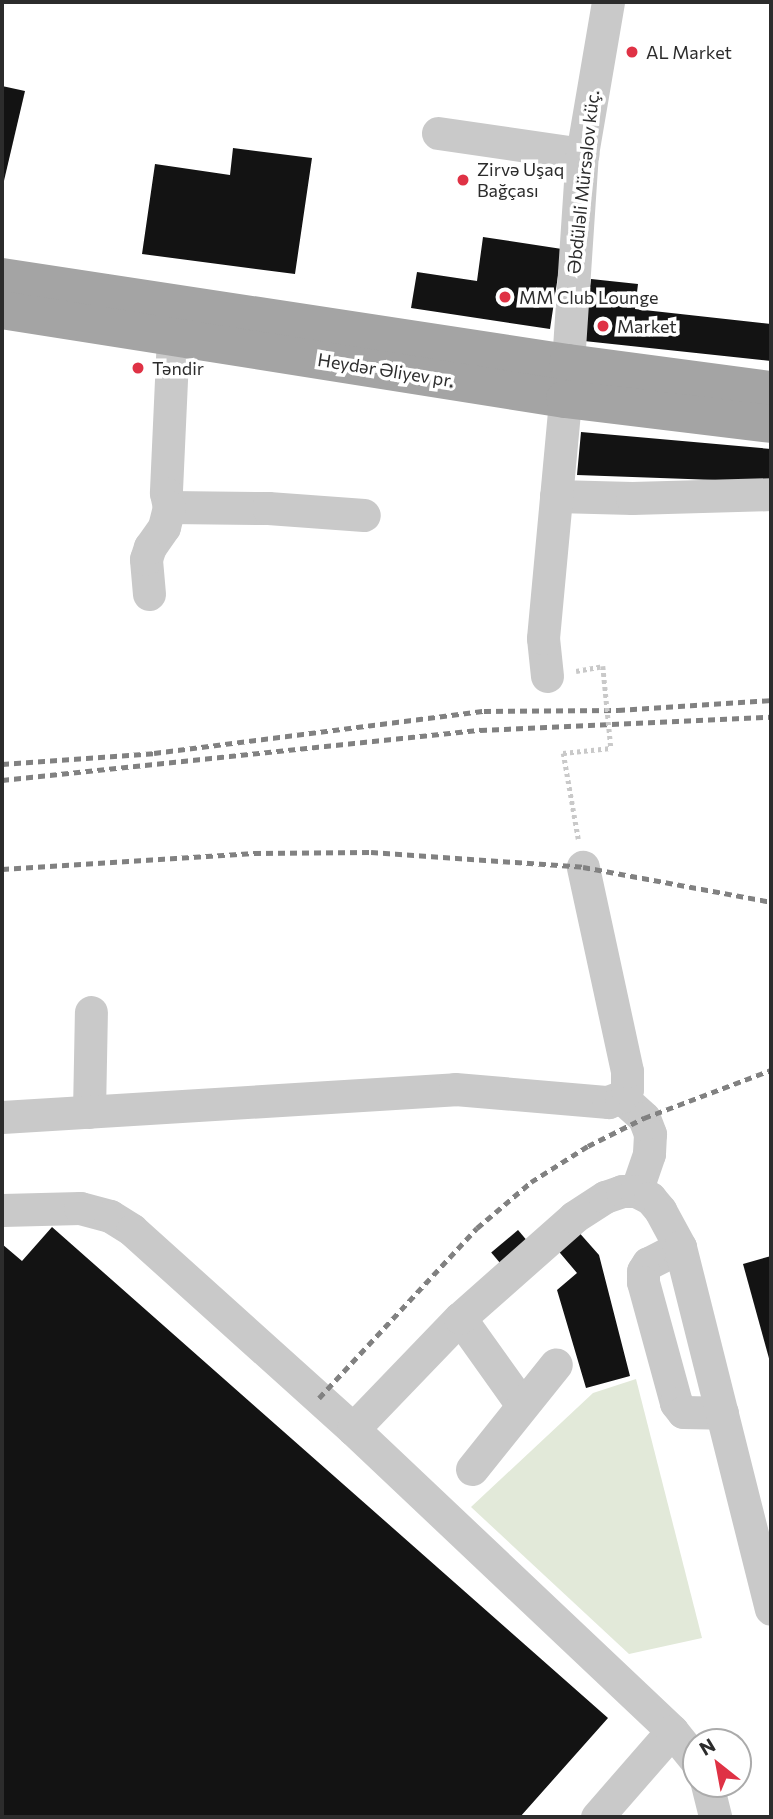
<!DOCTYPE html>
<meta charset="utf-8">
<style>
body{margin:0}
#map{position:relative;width:773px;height:1819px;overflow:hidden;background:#fff;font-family:Commissioner,sans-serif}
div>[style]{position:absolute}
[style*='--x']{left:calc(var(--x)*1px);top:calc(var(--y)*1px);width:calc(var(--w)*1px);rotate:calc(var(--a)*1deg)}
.green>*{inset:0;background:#e2e9d9}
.building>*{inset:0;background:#131313;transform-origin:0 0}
.path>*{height:4.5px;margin-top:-2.25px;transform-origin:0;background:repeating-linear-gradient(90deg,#c9c9c9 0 3.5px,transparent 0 7px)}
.minor>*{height:33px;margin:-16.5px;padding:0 16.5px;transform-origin:16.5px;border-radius:16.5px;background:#c9c9c9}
.major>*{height:38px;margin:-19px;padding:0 19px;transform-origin:19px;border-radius:19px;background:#a4a4a4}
.rail>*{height:5px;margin-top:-2.5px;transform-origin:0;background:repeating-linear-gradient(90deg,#818181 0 7px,transparent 0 12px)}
.path-bridge>*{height:4.5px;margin-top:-2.25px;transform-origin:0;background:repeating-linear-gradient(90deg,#c9c9c9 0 3.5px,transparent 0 7px)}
.dots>*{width:19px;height:19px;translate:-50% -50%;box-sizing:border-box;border:4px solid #fff;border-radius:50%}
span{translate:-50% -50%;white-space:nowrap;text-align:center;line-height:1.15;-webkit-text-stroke:7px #fff;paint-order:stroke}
.poi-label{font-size:18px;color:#2c2c2c}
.left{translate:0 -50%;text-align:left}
.street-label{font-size:18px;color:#2c2c2c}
.frame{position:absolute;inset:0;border:4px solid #2c2c2c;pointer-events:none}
.north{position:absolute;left:682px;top:1728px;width:70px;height:70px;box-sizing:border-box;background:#fff;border:2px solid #ababab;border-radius:50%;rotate:329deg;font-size:19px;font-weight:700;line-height:28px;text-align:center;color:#2c2c2c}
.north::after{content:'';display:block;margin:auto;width:24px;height:32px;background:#df3245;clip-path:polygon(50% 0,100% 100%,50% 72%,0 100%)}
</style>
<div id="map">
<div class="green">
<i style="clip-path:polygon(636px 1379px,702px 1638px,629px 1654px,471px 1507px,593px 1393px)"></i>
</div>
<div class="building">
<i style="clip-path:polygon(2px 86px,25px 91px,3px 185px,2px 185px)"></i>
<i style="clip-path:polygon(233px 148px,312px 158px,295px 274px,142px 254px,155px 164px,230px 175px)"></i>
<i style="clip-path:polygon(483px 237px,562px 249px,550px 329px,411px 308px,417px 272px,477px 281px)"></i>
<i style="clip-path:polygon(591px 279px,638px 284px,635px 309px,771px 324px,771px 361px,584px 341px)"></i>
<i style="clip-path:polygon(581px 432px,771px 449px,771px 482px,577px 475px)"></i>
<i style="clip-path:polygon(52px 1227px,608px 1718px,520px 1817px,2px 1817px,2px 1244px,22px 1261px)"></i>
<i style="clip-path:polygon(576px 1229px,599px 1255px,630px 1376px,586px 1388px,557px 1290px,577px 1273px,555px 1247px)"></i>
<i style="left:518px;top:1230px;width:23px;height:35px;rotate:50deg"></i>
<i style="clip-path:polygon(771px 1256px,771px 1362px,770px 1362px,743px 1264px)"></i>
</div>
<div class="path">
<i style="--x:576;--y:671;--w:27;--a:-10"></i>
<i style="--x:578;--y:839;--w:87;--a:-99.9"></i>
<i style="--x:563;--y:753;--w:48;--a:-5.9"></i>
</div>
<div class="minor">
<i style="--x:438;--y:133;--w:146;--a:8.3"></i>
<i style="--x:173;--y:336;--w:157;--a:92.6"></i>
<i style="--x:166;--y:493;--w:14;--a:78"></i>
<i style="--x:169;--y:507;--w:99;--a:0.6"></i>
<i style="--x:268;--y:508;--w:96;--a:4.2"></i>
<i style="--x:568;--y:363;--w:209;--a:-86.2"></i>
<i style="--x:582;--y:154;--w:154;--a:-80.3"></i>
<i style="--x:556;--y:496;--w:76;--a:1.5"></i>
<i style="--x:632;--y:498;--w:139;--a:-1.6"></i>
<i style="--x:149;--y:594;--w:35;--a:-95"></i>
<i style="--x:146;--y:559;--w:13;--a:-72"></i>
<i style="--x:150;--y:547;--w:24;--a:-55"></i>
<i style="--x:164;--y:527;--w:21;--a:-76"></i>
<i style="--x:547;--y:676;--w:38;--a:-96"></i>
<i style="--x:543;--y:638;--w:240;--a:-84.7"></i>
<i style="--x:621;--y:1097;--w:31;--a:42"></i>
<i style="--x:644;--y:1118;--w:17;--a:69"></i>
<i style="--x:650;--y:1134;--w:20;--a:93"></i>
<i style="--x:649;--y:1154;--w:39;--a:109"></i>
<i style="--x:89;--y:1112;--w:100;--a:-88.9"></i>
<i style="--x:2;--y:1117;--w:454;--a:-3.5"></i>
<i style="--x:455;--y:1089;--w:154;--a:4.9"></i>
<i style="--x:608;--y:1102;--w:14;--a:-21"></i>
<i style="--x:621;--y:1097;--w:10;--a:-53"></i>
<i style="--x:627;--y:1089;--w:18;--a:-90"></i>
<i style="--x:627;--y:1071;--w:209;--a:-102.2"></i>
<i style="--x:2;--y:1210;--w:78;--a:-1.5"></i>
<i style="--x:80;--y:1208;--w:31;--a:15"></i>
<i style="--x:110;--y:1216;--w:26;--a:32"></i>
<i style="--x:132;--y:1230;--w:297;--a:42"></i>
<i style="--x:353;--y:1429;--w:439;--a:43.4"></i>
<i style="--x:680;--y:1247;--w:36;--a:153"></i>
<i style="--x:648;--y:1263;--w:9;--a:122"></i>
<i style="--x:643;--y:1271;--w:11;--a:90"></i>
<i style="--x:643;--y:1282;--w:125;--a:74.7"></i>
<i style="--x:676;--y:1403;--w:11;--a:52"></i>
<i style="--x:683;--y:1412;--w:39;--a:1"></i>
<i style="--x:460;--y:1318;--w:107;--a:54.5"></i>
<i style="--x:353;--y:1429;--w:154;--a:-46.1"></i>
<i style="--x:460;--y:1318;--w:152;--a:-41.5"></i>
<i style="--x:574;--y:1217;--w:37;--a:-33"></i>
<i style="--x:605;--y:1197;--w:18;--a:-19"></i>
<i style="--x:622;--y:1191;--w:14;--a:0"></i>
<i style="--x:636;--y:1191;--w:16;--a:27"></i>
<i style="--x:650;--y:1198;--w:16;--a:50"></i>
<i style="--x:660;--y:1210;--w:42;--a:61.6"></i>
<i style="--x:680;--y:1247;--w:373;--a:75.9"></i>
<i style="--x:472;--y:1469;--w:134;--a:-51.3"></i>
<i style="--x:707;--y:1784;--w:34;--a:76"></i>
<i style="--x:597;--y:1817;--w:114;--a:-48.9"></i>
<i style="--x:672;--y:1731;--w:38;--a:51"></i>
</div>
<div class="major">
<i style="--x:2;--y:277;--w:572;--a:8.64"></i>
<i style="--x:568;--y:363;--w:205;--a:7.6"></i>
<i style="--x:2;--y:310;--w:570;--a:8.98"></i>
<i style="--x:565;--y:399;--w:208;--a:6.9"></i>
</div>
<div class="rail">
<i style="--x:2;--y:764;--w:152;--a:-4.1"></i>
<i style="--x:154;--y:753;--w:333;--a:-7.3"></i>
<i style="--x:484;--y:711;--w:134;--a:-0.4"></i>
<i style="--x:618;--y:710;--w:153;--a:-3.7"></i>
<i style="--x:2;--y:780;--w:481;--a:-6"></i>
<i style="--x:480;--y:730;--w:291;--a:-2.6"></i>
<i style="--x:2;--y:869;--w:253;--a:-3.6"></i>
<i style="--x:254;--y:853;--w:117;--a:-0.5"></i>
<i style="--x:371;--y:852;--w:213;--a:4"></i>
<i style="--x:583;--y:867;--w:191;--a:10.5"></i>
<i style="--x:319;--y:1398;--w:232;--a:-47.1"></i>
<i style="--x:477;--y:1228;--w:71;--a:-40.4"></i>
<i style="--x:531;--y:1182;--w:67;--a:-32.3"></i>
<i style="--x:588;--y:1146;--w:63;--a:-26.6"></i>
<i style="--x:644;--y:1118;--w:136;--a:-20.7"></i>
</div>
<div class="path-bridge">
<i style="--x:603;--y:666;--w:82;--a:84.4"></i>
</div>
<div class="dots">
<i style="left:632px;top:52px;background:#df3245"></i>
<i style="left:463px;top:180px;background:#df3245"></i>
<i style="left:505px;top:297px;background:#df3245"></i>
<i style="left:603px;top:326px;background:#df3245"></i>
<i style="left:138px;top:368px;background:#df3245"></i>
</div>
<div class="poi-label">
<span class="left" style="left:646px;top:52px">AL Market</span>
<span class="left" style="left:477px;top:180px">Zirvə Uşaq<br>Bağçası</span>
<span class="left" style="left:519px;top:297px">MM Club Lounge</span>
<span class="left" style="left:617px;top:326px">Market</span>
<span class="left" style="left:152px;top:368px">Təndir</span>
</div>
<div class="street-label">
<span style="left:583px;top:182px;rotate:-84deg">Əbdüləli Mürsəlov küç.</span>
<span style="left:386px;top:370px;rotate:9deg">Heydər Əliyev pr.</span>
</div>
<div class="frame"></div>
<div class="north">N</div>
</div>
